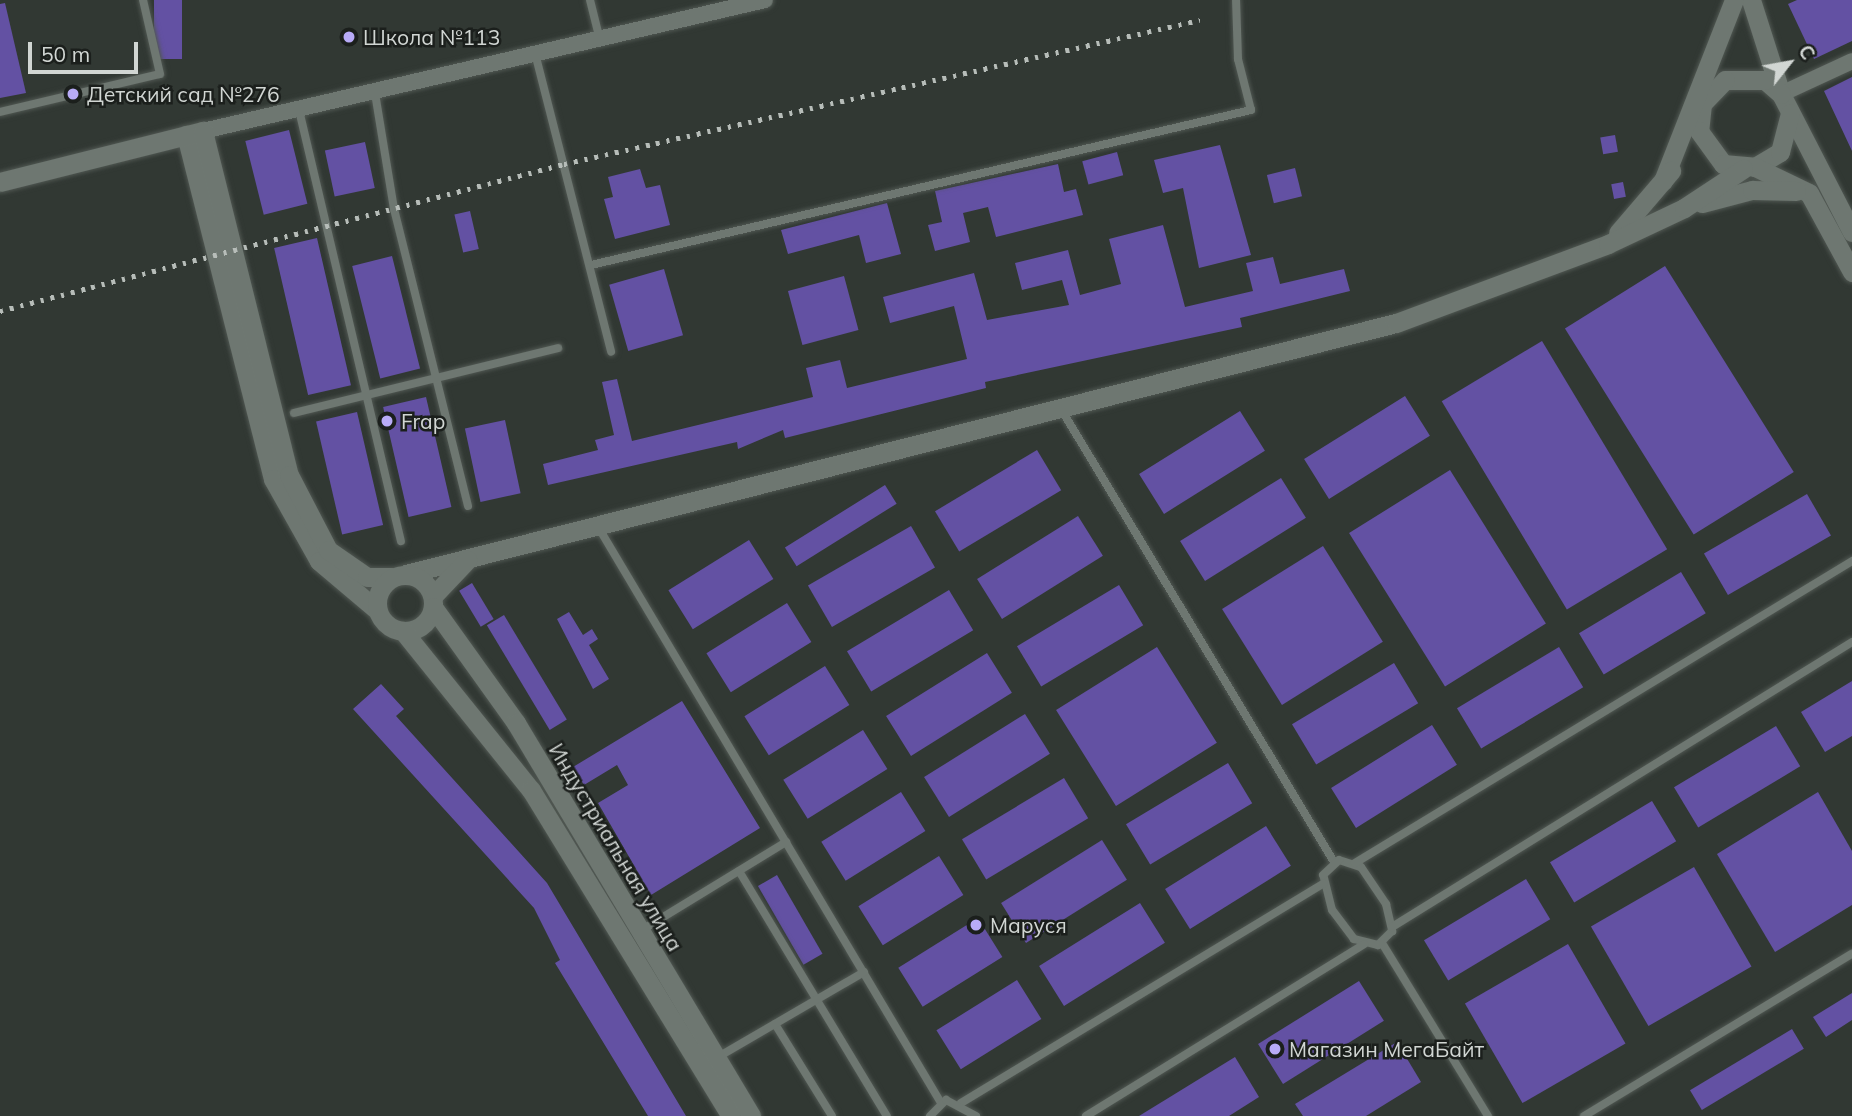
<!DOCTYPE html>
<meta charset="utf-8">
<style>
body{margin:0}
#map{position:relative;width:1852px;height:1116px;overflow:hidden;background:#313833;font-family:Mulish,sans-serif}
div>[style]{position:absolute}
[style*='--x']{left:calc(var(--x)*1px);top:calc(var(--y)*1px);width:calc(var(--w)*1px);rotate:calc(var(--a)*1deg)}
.building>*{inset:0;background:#6351a3;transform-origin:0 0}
.roads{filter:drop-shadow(0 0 2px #505752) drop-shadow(0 0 2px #505752)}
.service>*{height:8px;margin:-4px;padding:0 4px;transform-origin:4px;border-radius:4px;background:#6e7771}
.minor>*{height:16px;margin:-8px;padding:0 8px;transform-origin:8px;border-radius:8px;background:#6e7771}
.tertiary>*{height:19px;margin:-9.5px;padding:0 9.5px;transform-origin:9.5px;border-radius:9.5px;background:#6e7771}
.tertiary>.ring{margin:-9.5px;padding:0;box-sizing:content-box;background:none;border:19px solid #6e7771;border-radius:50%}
.rail>*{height:4.5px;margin-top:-2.25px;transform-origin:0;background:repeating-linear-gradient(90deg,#b7bdb9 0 3.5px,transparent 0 10.5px)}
.dots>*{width:19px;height:19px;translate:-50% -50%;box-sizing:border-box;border:4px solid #1b1f1c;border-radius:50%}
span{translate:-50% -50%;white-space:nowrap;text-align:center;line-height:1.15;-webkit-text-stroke:5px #1b1f1c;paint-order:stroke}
.poi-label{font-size:21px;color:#d1d6d3}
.left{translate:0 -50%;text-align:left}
.street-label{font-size:21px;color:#d1d6d3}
.north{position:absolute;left:1754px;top:28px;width:70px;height:70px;-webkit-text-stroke:5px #1b1f1c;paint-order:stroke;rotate:59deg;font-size:19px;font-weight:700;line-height:28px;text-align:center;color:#d1d6d3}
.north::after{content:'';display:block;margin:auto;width:24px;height:32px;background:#d1d6d3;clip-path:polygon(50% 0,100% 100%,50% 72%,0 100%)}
.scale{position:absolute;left:28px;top:42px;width:110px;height:32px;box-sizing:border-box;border:4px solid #d1d6d3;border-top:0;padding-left:9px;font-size:21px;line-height:24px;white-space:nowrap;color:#d1d6d3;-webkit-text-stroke:5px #1b1f1c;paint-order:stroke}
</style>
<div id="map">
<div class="building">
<i style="left:154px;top:0;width:28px;height:59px"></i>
<i style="clip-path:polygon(1797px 0,1852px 0,1852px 41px,1814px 59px,1788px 4px)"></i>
<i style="clip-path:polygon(5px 3px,26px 93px,0 98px,0 4px)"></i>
<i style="clip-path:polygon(1852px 77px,1852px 151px,1824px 91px)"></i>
<i style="left:289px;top:130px;width:76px;height:45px;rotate:76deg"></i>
<i style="left:1615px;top:135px;width:17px;height:15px;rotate:80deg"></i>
<i style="left:365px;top:142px;width:47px;height:41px;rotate:78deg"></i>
<i style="clip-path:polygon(1220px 145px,1251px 255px,1199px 268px,1183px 188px,1163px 193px,1154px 160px)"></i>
<i style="left:1117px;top:152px;width:24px;height:36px;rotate:75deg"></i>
<i style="clip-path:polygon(1058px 164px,1064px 192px,1076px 189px,1083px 215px,996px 237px,988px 207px,963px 213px,970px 242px,935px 251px,928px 225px,942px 222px,935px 191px)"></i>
<i style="left:1295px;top:168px;width:29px;height:29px;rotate:76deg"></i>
<i style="clip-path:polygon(640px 169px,646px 188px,660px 185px,670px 225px,615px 239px,604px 199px,613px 197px,608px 177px)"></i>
<i style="left:1623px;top:182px;width:15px;height:12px;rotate:79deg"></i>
<i style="clip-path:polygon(887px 203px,901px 254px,866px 263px,859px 235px,788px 254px,781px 230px)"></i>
<i style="left:470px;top:211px;width:39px;height:16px;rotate:77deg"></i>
<i style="clip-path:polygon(1163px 225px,1185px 307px,1253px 291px,1246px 263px,1273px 257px,1280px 284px,1344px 269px,1350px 291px,1240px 318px,1242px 327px,985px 382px,986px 388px,785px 438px,783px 430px,738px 449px,737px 442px,548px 485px,543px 464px,598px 450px,595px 440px,614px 435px,602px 382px,617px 379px,632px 441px,813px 397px,806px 368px,840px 360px,847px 388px,967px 359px,954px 306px,890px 323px,883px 297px,974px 273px,987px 320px,1069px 305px,1062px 280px,1022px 290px,1015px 263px,1068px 250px,1080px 295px,1121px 284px,1109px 239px)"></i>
<i style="left:317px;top:238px;width:151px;height:44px;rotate:77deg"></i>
<i style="left:392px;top:256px;width:116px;height:41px;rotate:76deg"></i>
<i style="left:1665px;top:266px;width:243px;height:118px;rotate:58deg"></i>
<i style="left:664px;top:269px;width:69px;height:57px;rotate:74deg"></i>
<i style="left:844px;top:276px;width:56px;height:58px;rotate:75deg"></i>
<i style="left:1542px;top:341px;width:243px;height:117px;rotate:59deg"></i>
<i style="left:1405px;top:396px;width:47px;height:119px;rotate:58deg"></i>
<i style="left:426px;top:397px;width:113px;height:44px;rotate:77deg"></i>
<i style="left:1240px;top:411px;width:47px;height:119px;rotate:58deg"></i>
<i style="left:357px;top:412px;width:116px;height:42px;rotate:77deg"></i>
<i style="left:505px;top:420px;width:75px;height:41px;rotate:78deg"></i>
<i style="left:1037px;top:450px;width:47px;height:119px;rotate:59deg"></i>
<i style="left:1450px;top:470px;width:181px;height:119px;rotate:58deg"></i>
<i style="left:1281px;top:478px;width:47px;height:119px;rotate:58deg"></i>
<i style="left:885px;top:485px;width:22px;height:118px;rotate:58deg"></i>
<i style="left:1807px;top:494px;width:48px;height:119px;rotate:60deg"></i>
<i style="left:1078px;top:516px;width:47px;height:119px;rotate:58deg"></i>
<i style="left:911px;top:526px;width:48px;height:119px;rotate:60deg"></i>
<i style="left:749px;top:540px;width:46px;height:95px;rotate:58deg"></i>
<i style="left:1323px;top:546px;width:113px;height:119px;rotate:58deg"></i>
<i style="left:1681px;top:572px;width:48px;height:119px;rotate:59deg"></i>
<i style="left:472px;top:583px;width:42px;height:15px;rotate:59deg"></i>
<i style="left:1119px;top:585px;width:47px;height:119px;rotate:59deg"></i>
<i style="left:949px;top:590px;width:47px;height:119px;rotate:59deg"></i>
<i style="left:787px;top:603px;width:46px;height:95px;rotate:58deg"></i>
<i style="clip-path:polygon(569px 612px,583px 635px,592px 629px,598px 639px,589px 645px,609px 679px,593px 689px,557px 619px)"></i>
<i style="left:504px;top:615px;width:122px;height:20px;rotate:59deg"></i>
<i style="left:1157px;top:647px;width:113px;height:119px;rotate:58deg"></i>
<i style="left:1559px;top:647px;width:47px;height:119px;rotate:59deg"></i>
<i style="left:987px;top:653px;width:47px;height:119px;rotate:58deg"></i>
<i style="left:1394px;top:663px;width:47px;height:119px;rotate:59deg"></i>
<i style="left:825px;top:666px;width:46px;height:95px;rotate:58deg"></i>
<i style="clip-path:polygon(1852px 681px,1852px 736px,1825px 752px,1801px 712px)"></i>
<i style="clip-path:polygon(381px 684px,404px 709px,396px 716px,547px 883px,686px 1116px,648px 1116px,555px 963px,560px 960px,534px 908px,353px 709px)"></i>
<i style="clip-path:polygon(682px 701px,760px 828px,651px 895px,598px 803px,628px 785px,617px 765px,584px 785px,573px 767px)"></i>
<i style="left:1025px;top:714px;width:47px;height:119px;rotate:58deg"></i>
<i style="left:1432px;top:725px;width:47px;height:119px;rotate:58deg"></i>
<i style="left:1776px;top:726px;width:47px;height:119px;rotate:59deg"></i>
<i style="left:863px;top:730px;width:46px;height:94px;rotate:58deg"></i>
<i style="left:1228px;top:763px;width:47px;height:119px;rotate:59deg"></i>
<i style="left:1064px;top:778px;width:47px;height:119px;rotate:59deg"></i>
<i style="left:901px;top:792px;width:46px;height:94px;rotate:58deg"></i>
<i style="clip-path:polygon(1818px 792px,1852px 851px,1852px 905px,1775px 952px,1717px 854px)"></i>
<i style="left:1652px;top:801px;width:47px;height:119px;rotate:59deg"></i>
<i style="left:1266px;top:826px;width:47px;height:119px;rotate:58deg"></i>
<i style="left:1102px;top:840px;width:47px;height:119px;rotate:58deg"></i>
<i style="left:939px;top:856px;width:46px;height:95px;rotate:58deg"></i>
<i style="left:1694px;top:867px;width:115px;height:119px;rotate:60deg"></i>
<i style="left:777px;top:875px;width:91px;height:22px;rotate:60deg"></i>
<i style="left:1526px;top:879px;width:47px;height:119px;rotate:59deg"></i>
<i style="left:1140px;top:903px;width:47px;height:119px;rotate:58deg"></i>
<i style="left:978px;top:918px;width:46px;height:94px;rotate:58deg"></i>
<i style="left:1568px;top:944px;width:115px;height:119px;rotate:60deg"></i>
<i style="left:1017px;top:980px;width:46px;height:95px;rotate:58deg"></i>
<i style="left:1359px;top:981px;width:47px;height:119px;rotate:58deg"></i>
<i style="clip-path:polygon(1852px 993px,1852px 1020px,1826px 1037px,1813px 1017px)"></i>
<i style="left:1792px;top:1029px;width:23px;height:119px;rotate:59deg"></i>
<i style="clip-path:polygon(1397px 1042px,1421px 1082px,1366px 1116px,1303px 1116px,1295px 1104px)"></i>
<i style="clip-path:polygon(1235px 1057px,1259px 1097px,1229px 1116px,1139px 1116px)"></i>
</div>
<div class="roads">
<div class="service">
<i style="--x:590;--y:0;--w:41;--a:76"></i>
<i style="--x:536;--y:57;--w:304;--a:75.7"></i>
<i style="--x:375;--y:93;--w:118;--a:80.7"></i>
<i style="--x:394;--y:209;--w:306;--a:76"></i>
<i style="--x:299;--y:110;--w:443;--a:76.7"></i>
<i style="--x:0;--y:112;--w:164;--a:-13.4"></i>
<i style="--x:160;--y:74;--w:76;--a:-102.9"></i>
<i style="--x:591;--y:265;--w:678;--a:-13.22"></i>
<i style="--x:1251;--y:110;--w:53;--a:-104.3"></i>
<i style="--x:1238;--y:59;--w:59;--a:-91.9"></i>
<i style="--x:1061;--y:409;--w:529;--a:58.92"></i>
<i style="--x:294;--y:413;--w:272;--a:-13.8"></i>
<i style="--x:597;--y:525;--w:673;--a:59.24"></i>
<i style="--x:1339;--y:860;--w:23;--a:18"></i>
<i style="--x:1361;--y:867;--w:45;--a:56"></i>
<i style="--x:1386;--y:904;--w:28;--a:77"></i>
<i style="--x:1392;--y:931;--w:20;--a:135"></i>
<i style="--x:1378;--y:945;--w:25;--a:-166"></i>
<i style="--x:1354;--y:939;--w:36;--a:-127"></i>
<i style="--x:1332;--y:910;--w:36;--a:-104"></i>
<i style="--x:1323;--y:875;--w:22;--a:-43"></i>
<i style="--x:1355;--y:863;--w:582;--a:-31.28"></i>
<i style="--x:739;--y:871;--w:286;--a:58.9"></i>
<i style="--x:1392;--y:927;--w:541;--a:-31.78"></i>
<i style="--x:642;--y:930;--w:169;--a:-31.4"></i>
<i style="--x:1382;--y:943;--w:203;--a:58.5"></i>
<i style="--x:775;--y:1024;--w:108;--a:58.2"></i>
<i style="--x:718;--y:1057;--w:169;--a:-30.2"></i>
<i style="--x:961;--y:1103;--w:424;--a:-31.2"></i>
<i style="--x:930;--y:1116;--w:23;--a:-45"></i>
<i style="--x:946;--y:1100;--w:34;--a:28"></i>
<i style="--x:1086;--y:1116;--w:327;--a:-31.7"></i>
<i style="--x:1584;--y:1116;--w:313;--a:-31.2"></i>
</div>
<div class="minor">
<i style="--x:1781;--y:94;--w:78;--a:-24.9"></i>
<i style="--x:203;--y:131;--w:577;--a:-13.12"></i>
</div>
<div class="tertiary">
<i style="--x:1751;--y:0;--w:99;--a:72.3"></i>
<i style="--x:1781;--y:94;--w:155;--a:62.8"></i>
<i style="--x:1781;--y:94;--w:21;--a:-139"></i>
<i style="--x:1765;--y:80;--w:40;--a:180"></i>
<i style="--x:1725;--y:80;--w:33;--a:134"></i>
<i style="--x:1702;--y:104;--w:27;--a:96"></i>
<i style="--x:1699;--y:131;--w:41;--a:54"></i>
<i style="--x:1723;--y:164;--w:32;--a:5"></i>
<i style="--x:1755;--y:167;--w:29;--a:-31"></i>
<i style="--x:1780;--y:152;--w:40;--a:-75.6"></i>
<i style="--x:186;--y:135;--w:355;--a:75.8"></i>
<i style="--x:273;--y:479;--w:94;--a:60.7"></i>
<i style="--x:319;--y:561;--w:76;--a:40.2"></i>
<i style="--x:1755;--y:167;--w:60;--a:25.7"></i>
<i style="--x:1809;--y:193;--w:90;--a:61.4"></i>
<i style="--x:1663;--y:181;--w:194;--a:-68.6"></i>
<i style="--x:0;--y:182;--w:209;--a:-14.1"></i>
<i style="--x:203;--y:131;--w:355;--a:76"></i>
<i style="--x:289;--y:475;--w:85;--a:62.5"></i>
<i style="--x:328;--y:550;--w:47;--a:34.7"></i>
<i style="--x:367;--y:577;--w:25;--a:0"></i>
<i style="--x:1702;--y:203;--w:52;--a:-14.6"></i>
<i style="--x:1752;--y:190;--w:44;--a:1.3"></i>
<i style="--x:1618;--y:233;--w:82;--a:-49.5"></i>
<i style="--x:406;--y:574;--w:1021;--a:-14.23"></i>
<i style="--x:1396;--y:323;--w:226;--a:-20.4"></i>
<i style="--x:1608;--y:244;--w:84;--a:-25.3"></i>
<i style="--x:1684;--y:208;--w:71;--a:-33.5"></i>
<i class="ring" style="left:377px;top:575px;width:37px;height:37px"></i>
<i style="--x:433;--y:596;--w:50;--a:-46.6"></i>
<i style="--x:433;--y:607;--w:143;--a:54.4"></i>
<i style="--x:516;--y:723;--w:458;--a:59.1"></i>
<i style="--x:403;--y:631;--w:204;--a:51.2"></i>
<i style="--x:531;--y:790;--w:382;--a:58.5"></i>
</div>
</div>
<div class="rail">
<i style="--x:0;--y:311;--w:583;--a:-14.61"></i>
<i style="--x:564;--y:164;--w:652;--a:-12.76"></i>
</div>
<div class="dots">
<i style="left:349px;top:37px;background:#b8abf7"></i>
<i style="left:73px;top:94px;background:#b8abf7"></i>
<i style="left:387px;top:421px;background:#b8abf7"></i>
<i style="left:976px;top:925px;background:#b8abf7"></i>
<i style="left:1275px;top:1049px;background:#b8abf7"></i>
</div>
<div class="poi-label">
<span class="left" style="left:363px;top:37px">Школа №113</span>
<span class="left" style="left:87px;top:94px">Детский сад №276</span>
<span class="left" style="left:401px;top:421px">Frap</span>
<span class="left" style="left:990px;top:925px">Маруся</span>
<span class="left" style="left:1289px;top:1049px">Магазин МегаБайт</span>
</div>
<div class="street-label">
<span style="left:616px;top:847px;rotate:59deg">Индустриальная улица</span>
</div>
<div class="north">С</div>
<div class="scale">50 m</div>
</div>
